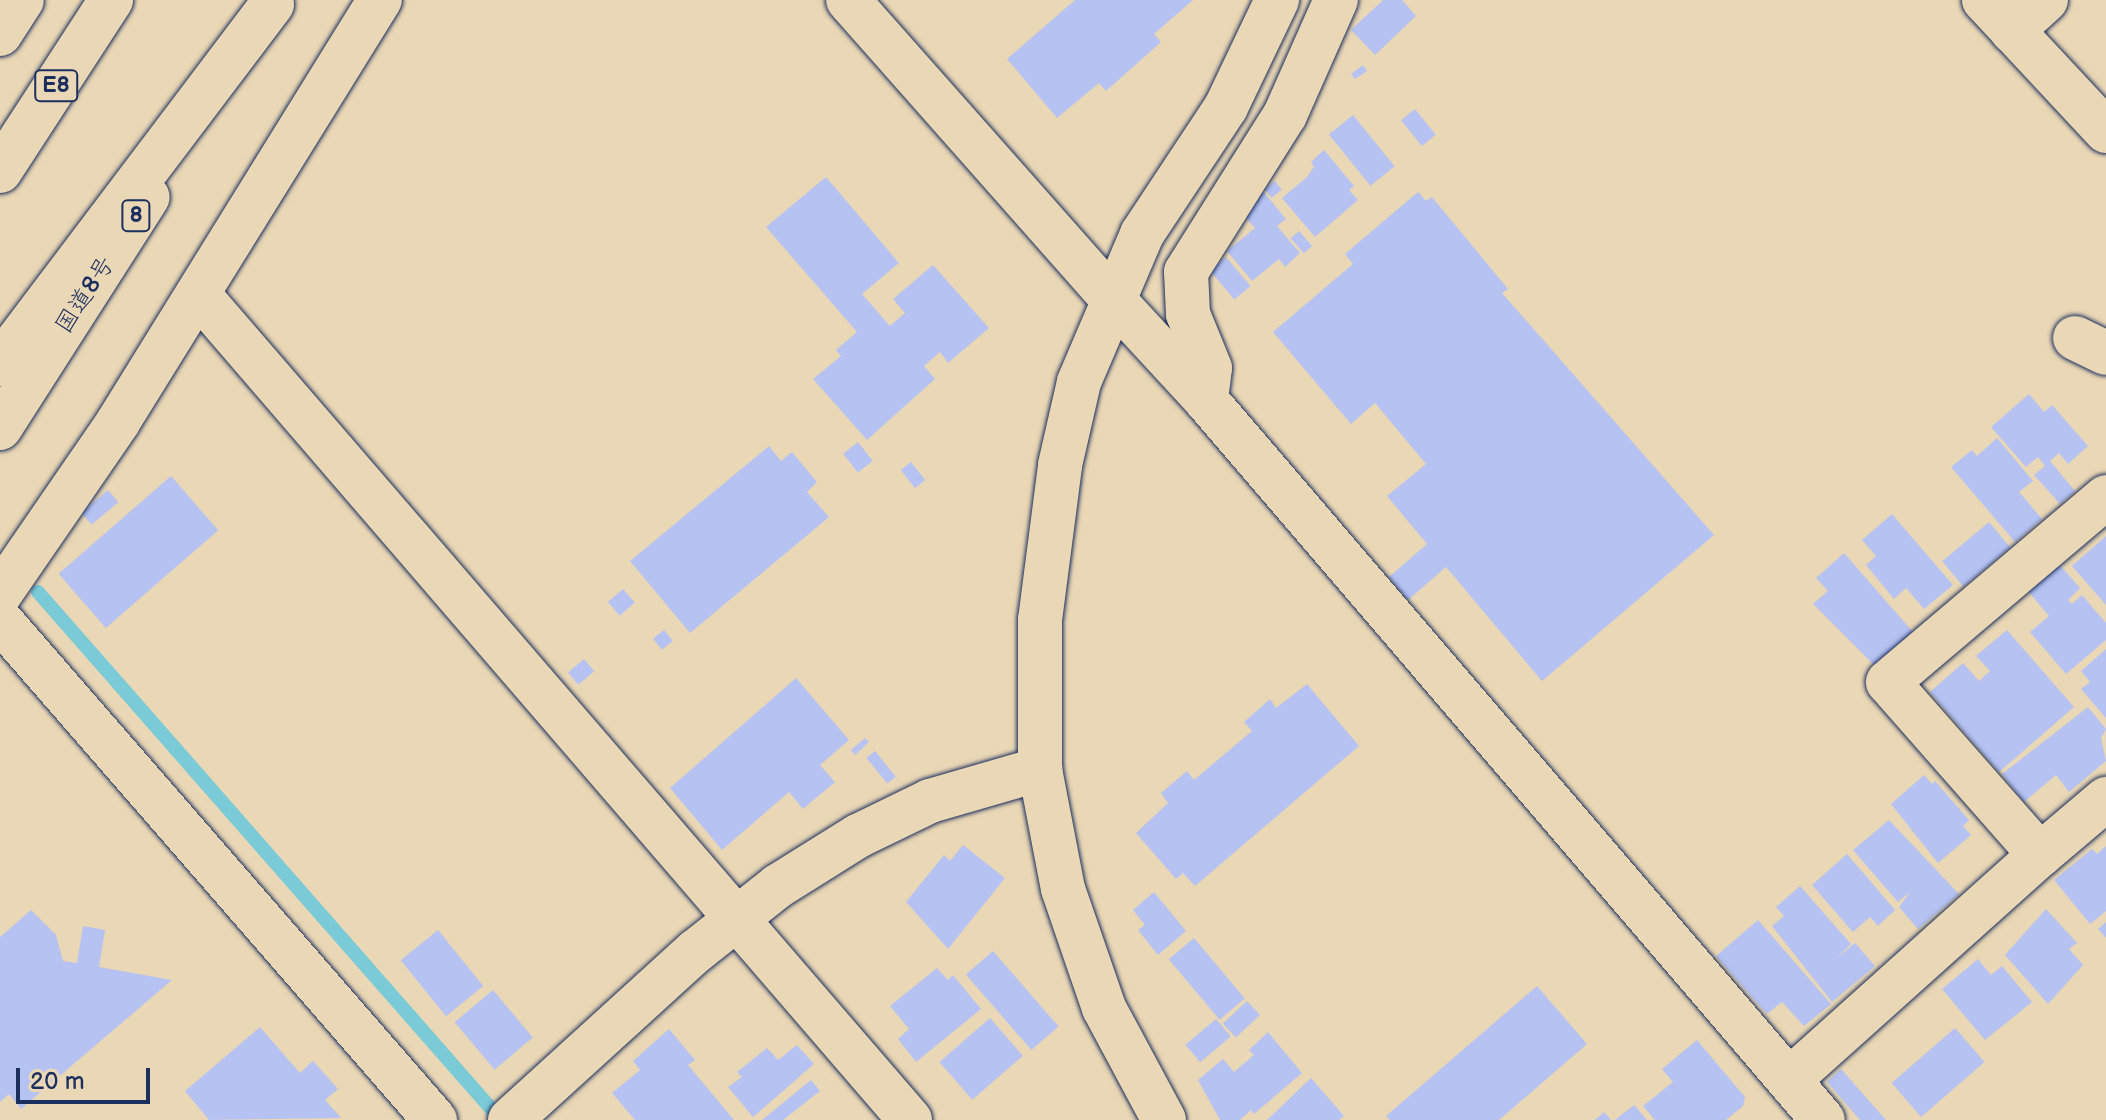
<!DOCTYPE html>
<meta charset="utf-8">
<style>
body{margin:0}
#map{position:relative;width:2106px;height:1120px;overflow:hidden;background:#ead7b5;font-family:"Balsamiq Sans","Klee One",sans-serif}
div>[style]{position:absolute}
[style*='--x']{left:calc(var(--x)*1px);top:calc(var(--y)*1px);width:calc(var(--w)*1px);rotate:calc(var(--a)*1deg)}
.stream>*{height:14px;margin:-7px;padding:0 7px;transform-origin:7px;border-radius:7px;background:#7bcad7}
.building>*{inset:0;background:#b5c2f2;transform-origin:0 0}
.roads{filter:drop-shadow(0 0 2px #1b2f5e) drop-shadow(0 0 2px #1b2f5e)}
.minor>*{height:44px;margin:-22px;padding:0 22px;transform-origin:22px;border-radius:22px;background:#ead7b5}
.tertiary>*{height:44px;margin:-22px;padding:0 22px;transform-origin:22px;border-radius:22px;background:#ead7b5}
.trunk>*{height:44px;margin:-22px;padding:0 22px;transform-origin:22px;border-radius:22px;background:#ead7b5}
.motorway>*{height:44px;margin:-22px;padding:0 22px;transform-origin:22px;border-radius:22px;background:#ead7b5}
span{translate:-50% -50%;white-space:nowrap;text-align:center;line-height:1.15;-webkit-text-stroke:6px #ead7b5;paint-order:stroke}
.shield-label span{padding:2px 6px;background:#ead7b5;border:2px solid;border-radius:6px;-webkit-text-stroke-width:0}
.shield-label{font-size:22px;color:#1b2f5e;font-weight:700}
.street-label{font-size:24px;color:#1b2f5e}
.scale{position:absolute;left:16px;top:1068px;width:134px;height:36px;box-sizing:border-box;border:4px solid #1b2f5e;border-top:0;padding-left:10px;font-size:24px;line-height:28px;white-space:nowrap;color:#1b2f5e;-webkit-text-stroke:6px #ead7b5;paint-order:stroke}
</style>
<div id="map">
<div class="stream">
<i style="--x:38;--y:592;--w:702;--a:48.75"></i>
</div>
<div class="building">
<i style="clip-path:polygon(1075px 0,1193px 0,1154px 34px,1161px 42px,1106px 91px,1099px 83px,1057px 118px,1007px 59px)"></i>
<i style="clip-path:polygon(1383px 0,1402px 0,1416px 16px,1375px 55px,1351px 30px)"></i>
<i style="clip-path:polygon(1363px 65px,1367px 71px,1355px 79px,1351px 74px)"></i>
<i style="left:1415px;top:109px;width:33px;height:18px;rotate:51deg"></i>
<i style="left:1353px;top:115px;width:66px;height:31px;rotate:51deg"></i>
<i style="clip-path:polygon(1324px 150px,1354px 186px,1349px 190px,1358px 200px,1315px 237px,1282px 198px,1307px 177px,1314px 167px,1311px 162px)"></i>
<i style="clip-path:polygon(826px 177px,899px 263px,862px 294px,890px 326px,905px 313px,893px 299px,933px 265px,989px 328px,948px 363px,940px 352px,924px 366px,935px 379px,867px 440px,813px 379px,841px 356px,836px 350px,857px 332px,766px 227px)"></i>
<i style="left:1275px;top:181px;width:11px;height:13px;rotate:52deg"></i>
<i style="clip-path:polygon(1262px 190px,1286px 219px,1277px 226px,1300px 253px,1285px 267px,1279px 259px,1252px 281px,1227px 251px,1255px 228px,1245px 217px)"></i>
<i style="clip-path:polygon(1418px 192px,1426px 201px,1432px 197px,1508px 289px,1502px 293px,1714px 535px,1542px 681px,1446px 567px,1408px 600px,1389px 577px,1427px 544px,1387px 496px,1426px 464px,1375px 403px,1351px 424px,1273px 332px,1353px 264px,1345px 254px)"></i>
<i style="left:1299px;top:231px;width:20px;height:11px;rotate:49deg"></i>
<i style="left:1226px;top:257px;width:38px;height:21px;rotate:50deg"></i>
<i style="clip-path:polygon(2029px 394px,2044px 412px,2052px 405px,2088px 446px,2068px 464px,2059px 453px,2050px 461px,2075px 491px,2060px 504px,2034px 475px,2045px 466px,2038px 457px,2026px 467px,1991px 427px)"></i>
<i style="clip-path:polygon(1997px 438px,2033px 481px,2019px 492px,2042px 519px,2015px 542px,1951px 467px,1972px 450px,1977px 456px)"></i>
<i style="left:858px;top:442px;width:24px;height:19px;rotate:52deg"></i>
<i style="clip-path:polygon(769px 446px,781px 461px,792px 452px,817px 482px,807px 492px,829px 517px,690px 633px,630px 561px)"></i>
<i style="left:911px;top:462px;width:23px;height:13px;rotate:52deg"></i>
<i style="left:171px;top:476px;width:72px;height:149px;rotate:49deg"></i>
<i style="left:108px;top:490px;width:16px;height:35px;rotate:50deg"></i>
<i style="clip-path:polygon(1892px 514px,1953px 585px,1924px 609px,1906px 588px,1894px 599px,1866px 565px,1876px 556px,1862px 540px)"></i>
<i style="left:1989px;top:522px;width:33px;height:61px;rotate:50deg"></i>
<i style="clip-path:polygon(2106px 536px,2106px 605px,2072px 566px)"></i>
<i style="clip-path:polygon(1844px 553px,1913px 632px,1874px 665px,1813px 604px,1828px 591px,1816px 578px)"></i>
<i style="clip-path:polygon(2058px 563px,2080px 588px,2068px 600px,2072px 604px,2082px 595px,2106px 623px,2106px 640px,2066px 674px,2030px 632px,2049px 616px,2027px 590px)"></i>
<i style="left:623px;top:589px;width:18px;height:20px;rotate:49deg"></i>
<i style="left:664px;top:630px;width:14px;height:14px;rotate:51deg"></i>
<i style="clip-path:polygon(2007px 630px,2074px 707px,1999px 772px,1930px 692px,1963px 663px,1979px 681px,1990px 671px,1976px 656px)"></i>
<i style="clip-path:polygon(2106px 649px,2106px 718px,2081px 689px,2090px 682px,2081px 671px)"></i>
<i style="left:584px;top:659px;width:16px;height:21px;rotate:50deg"></i>
<i style="clip-path:polygon(796px 678px,849px 740px,820px 765px,835px 782px,803px 809px,789px 792px,722px 850px,670px 788px)"></i>
<i style="clip-path:polygon(1307px 684px,1359px 746px,1195px 886px,1183px 873px,1176px 879px,1136px 833px,1168px 803px,1161px 793px,1187px 771px,1194px 780px,1252px 731px,1244px 722px,1270px 699px,1276px 708px)"></i>
<i style="clip-path:polygon(2088px 707px,2106px 729px,2101px 738px,2106px 761px,2069px 792px,2056px 775px,2024px 802px,2002px 774px)"></i>
<i style="clip-path:polygon(865px 738px,869px 742px,855px 755px,851px 750px)"></i>
<i style="left:875px;top:751px;width:33px;height:11px;rotate:51deg"></i>
<i style="clip-path:polygon(1924px 775px,1932px 784px,1935px 781px,1969px 820px,1963px 826px,1971px 835px,1938px 863px,1891px 804px)"></i>
<i style="clip-path:polygon(1889px 820px,1959px 894px,1918px 929px,1899px 907px,1910px 892px,1898px 902px,1853px 850px)"></i>
<i style="clip-path:polygon(963px 845px,1005px 878px,948px 949px,906px 902px,944px 855px,950px 861px)"></i>
<i style="clip-path:polygon(2106px 846px,2106px 911px,2090px 924px,2054px 880px,2092px 849px,2097px 854px)"></i>
<i style="clip-path:polygon(1847px 854px,1895px 910px,1878px 926px,1870px 917px,1853px 932px,1812px 885px)"></i>
<i style="clip-path:polygon(1800px 886px,1851px 944px,1836px 959px,1855px 943px,1875px 966px,1832px 1002px,1772px 926px,1784px 916px,1776px 907px)"></i>
<i style="clip-path:polygon(1154px 892px,1186px 931px,1158px 955px,1138px 930px,1145px 925px,1133px 910px)"></i>
<i style="clip-path:polygon(2046px 909px,2077px 943px,2069px 949px,2083px 965px,2048px 1004px,2005px 955px)"></i>
<i style="clip-path:polygon(31px 910px,56px 935px,63px 961px,77px 963px,83px 926px,105px 930px,99px 967px,172px 980px,21px 1109px,9px 1094px,0 1102px,0 937px)"></i>
<i style="clip-path:polygon(1758px 920px,1831px 1004px,1804px 1026px,1782px 1002px,1767px 1014px,1716px 956px)"></i>
<i style="clip-path:polygon(2106px 922px,2106px 938px,2098px 929px)"></i>
<i style="left:438px;top:930px;width:72px;height:48px;rotate:51deg"></i>
<i style="left:1194px;top:938px;width:79px;height:33px;rotate:50deg"></i>
<i style="left:993px;top:951px;width:100px;height:36px;rotate:49deg"></i>
<i style="clip-path:polygon(1978px 959px,1991px 975px,2002px 966px,2032px 1002px,1985px 1040px,1942px 989px)"></i>
<i style="clip-path:polygon(937px 968px,948px 980px,953px 975px,981px 1009px,916px 1062px,898px 1039px,909px 1029px,890px 1006px)"></i>
<i style="clip-path:polygon(1537px 986px,1587px 1044px,1499px 1120px,1390px 1120px,1386px 1116px)"></i>
<i style="left:493px;top:990px;width:62px;height:50px;rotate:50deg"></i>
<i style="left:1247px;top:1001px;width:19px;height:33px;rotate:47deg"></i>
<i style="left:990px;top:1018px;width:50px;height:67px;rotate:49deg"></i>
<i style="left:1216px;top:1019px;width:23px;height:40px;rotate:50deg"></i>
<i style="clip-path:polygon(260px 1027px,300px 1073px,313px 1061px,338px 1089px,325px 1100px,341px 1118px,209px 1120px,185px 1091px)"></i>
<i style="left:1955px;top:1028px;width:45px;height:84px;rotate:49deg"></i>
<i style="clip-path:polygon(669px 1029px,695px 1060px,688px 1065px,734px 1120px,635px 1120px,612px 1093px,640px 1070px,633px 1061px)"></i>
<i style="clip-path:polygon(1268px 1032px,1302px 1073px,1254px 1114px,1251px 1110px,1240px 1120px,1220px 1120px,1198px 1080px,1223px 1059px,1234px 1072px,1254px 1055px,1249px 1050px)"></i>
<i style="clip-path:polygon(1697px 1040px,1745px 1097px,1743px 1106px,1726px 1120px,1655px 1120px,1643px 1106px,1673px 1082px,1662px 1069px)"></i>
<i style="clip-path:polygon(797px 1045px,814px 1064px,753px 1117px,728px 1087px,742px 1077px,737px 1072px,767px 1048px,778px 1060px)"></i>
<i style="clip-path:polygon(1841px 1069px,1886px 1120px,1860px 1120px,1827px 1082px)"></i>
<i style="clip-path:polygon(1311px 1078px,1344px 1116px,1339px 1120px,1267px 1120px)"></i>
<i style="clip-path:polygon(811px 1080px,820px 1091px,783px 1120px,762px 1120px)"></i>
<i style="clip-path:polygon(1634px 1105px,1647px 1120px,1615px 1120px)"></i>
<i style="clip-path:polygon(1604px 1112px,1611px 1120px,1595px 1120px)"></i>
</div>
<div class="roads">
<div class="minor">
<i style="--x:1984;--y:0;--w:179;--a:47"></i>
<i style="--x:2012;--y:31;--w:46;--a:-42.4"></i>
<i style="--x:199;--y:295;--w:1089;--a:49.24"></i>
<i style="--x:1112;--y:298;--w:139;--a:47.3"></i>
<i style="--x:1206;--y:400;--w:948;--a:49.41"></i>
<i style="--x:2075;--y:338;--w:34;--a:26"></i>
<i style="--x:1206;--y:400;--w:32;--a:-83"></i>
<i style="--x:1210;--y:368;--w:58;--a:-112.2"></i>
<i style="--x:1188;--y:314;--w:42;--a:-92.7"></i>
<i style="--x:1186;--y:272;--w:186;--a:-57.8"></i>
<i style="--x:1285;--y:115;--w:126;--a:-66.1"></i>
<i style="--x:0;--y:594;--w:209;--a:-55.5"></i>
<i style="--x:118;--y:422;--w:497;--a:-58.2"></i>
<i style="--x:0;--y:620;--w:663;--a:48.98"></i>
<i style="--x:2040;--y:855;--w:87;--a:-40.3"></i>
<i style="--x:1789;--y:1080;--w:337;--a:-41.9"></i>
<i style="--x:2040;--y:855;--w:230;--a:-131.3"></i>
<i style="--x:1888;--y:682;--w:286;--a:-40.3"></i>
<i style="--x:510;--y:1120;--w:251;--a:-42.3"></i>
<i style="--x:696;--y:951;--w:105;--a:-38.4"></i>
<i style="--x:778;--y:886;--w:94;--a:-32"></i>
<i style="--x:858;--y:836;--w:80;--a:-25.9"></i>
<i style="--x:930;--y:801;--w:115;--a:-16.2"></i>
</div>
<div class="tertiary">
<i style="--x:848;--y:0;--w:398;--a:48.5"></i>
<i style="--x:1164;--y:1120;--w:127;--a:-118.2"></i>
<i style="--x:1104;--y:1008;--w:126;--a:-109"></i>
<i style="--x:1063;--y:889;--w:122;--a:-100.9"></i>
<i style="--x:1040;--y:769;--w:149;--a:-90"></i>
<i style="--x:1040;--y:620;--w:156;--a:-82.6"></i>
<i style="--x:1060;--y:465;--w:85;--a:-77.1"></i>
<i style="--x:1079;--y:382;--w:161;--a:-66.9"></i>
<i style="--x:1142;--y:234;--w:152;--a:-56.5"></i>
<i style="--x:1226;--y:107;--w:119;--a:-64.5"></i>
</div>
<div class="trunk">
<i style="--x:0;--y:428;--w:274;--a:-57.4"></i>
</div>
<div class="motorway">
<i style="--x:0;--y:34;--w:40;--a:-57.1"></i>
<i style="--x:0;--y:171;--w:204;--a:-57"></i>
<i style="--x:0;--y:364;--w:451;--a:-52.9"></i>
</div>
</div>
<div class="shield-label">
<span style="left:56px;top:86px">E8</span>
<span style="left:136px;top:216px">8</span>
</div>
<div class="street-label">
<span style="left:85px;top:295px;rotate:-57deg">国道8号</span>
</div>
<div class="scale">20 m</div>
</div>
